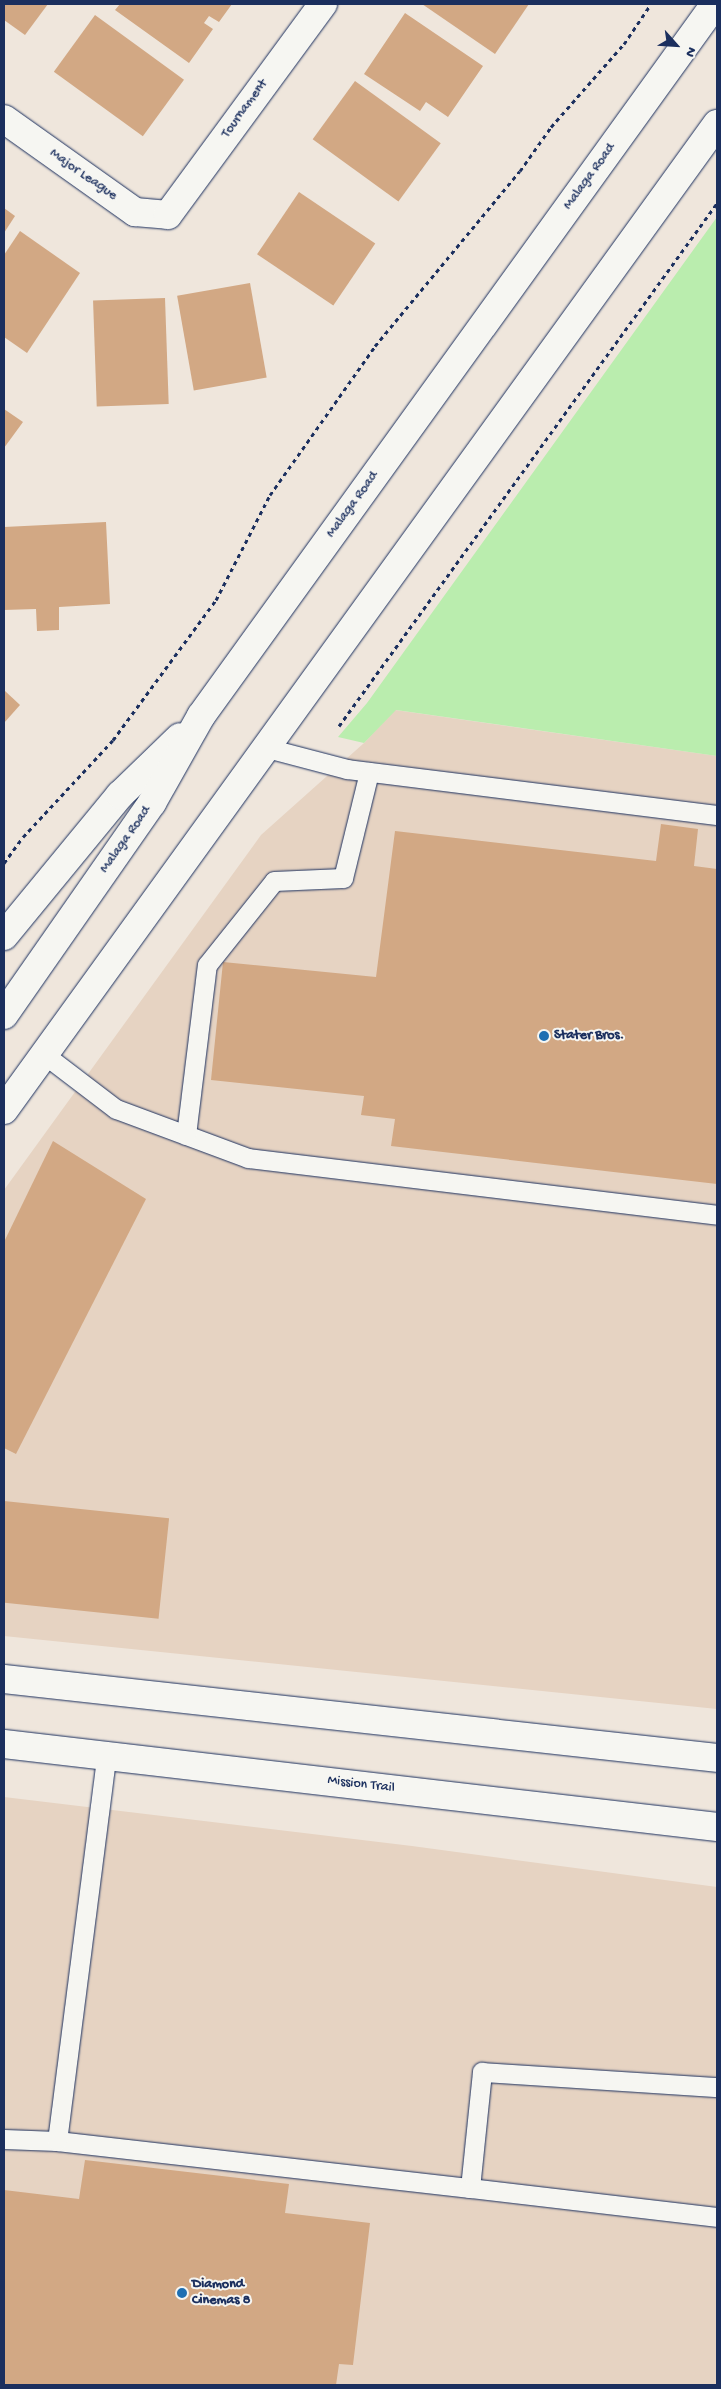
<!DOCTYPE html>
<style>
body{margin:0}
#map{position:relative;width:721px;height:2389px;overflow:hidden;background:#efe6dc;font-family:"Gochi Hand",sans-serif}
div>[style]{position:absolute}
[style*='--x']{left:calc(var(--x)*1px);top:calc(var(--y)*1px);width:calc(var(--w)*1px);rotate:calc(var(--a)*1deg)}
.built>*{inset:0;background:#e6d3c2}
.green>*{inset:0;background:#baedae}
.building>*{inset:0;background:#d2a884;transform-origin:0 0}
.path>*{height:3px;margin-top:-1.5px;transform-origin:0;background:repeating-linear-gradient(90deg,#1b2f5e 0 4px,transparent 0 8px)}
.roads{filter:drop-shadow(0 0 1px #1b2f5e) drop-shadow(0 0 1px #1b2f5e)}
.lane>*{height:19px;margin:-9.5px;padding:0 9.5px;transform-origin:9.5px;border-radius:9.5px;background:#f6f6f2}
.street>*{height:28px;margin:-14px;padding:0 14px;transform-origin:14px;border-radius:14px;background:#f6f6f2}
.secondary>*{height:28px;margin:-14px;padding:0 14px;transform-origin:14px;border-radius:14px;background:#f6f6f2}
.dots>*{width:14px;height:14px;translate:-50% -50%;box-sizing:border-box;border:2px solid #f6f6f2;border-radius:50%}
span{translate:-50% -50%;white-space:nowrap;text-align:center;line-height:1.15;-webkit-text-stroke:4px #f6f6f2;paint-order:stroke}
.street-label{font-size:14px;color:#1b2f5e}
.poi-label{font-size:14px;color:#1b2f5e;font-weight:700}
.left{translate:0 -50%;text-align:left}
.frame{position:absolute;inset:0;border:5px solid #1b2f5e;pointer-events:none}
.north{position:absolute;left:651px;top:20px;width:50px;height:50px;-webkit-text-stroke:4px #f6f6f2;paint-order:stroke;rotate:116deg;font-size:14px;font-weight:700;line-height:20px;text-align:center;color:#1b2f5e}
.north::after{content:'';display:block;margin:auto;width:18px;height:22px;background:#1b2f5e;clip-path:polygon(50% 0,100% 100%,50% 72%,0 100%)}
</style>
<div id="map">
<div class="built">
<i style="clip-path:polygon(395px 710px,717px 756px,717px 1709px,4px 1636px,4px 1190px,261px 835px,364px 743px)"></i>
<i style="clip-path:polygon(4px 1797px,412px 1846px,717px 1887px,717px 2385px,4px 2385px)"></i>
</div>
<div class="green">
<i style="clip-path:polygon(717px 217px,717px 756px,396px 710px,364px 743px,338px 737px,367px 703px)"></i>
</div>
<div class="building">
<i style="clip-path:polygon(4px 4px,48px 4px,25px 35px,4px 20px)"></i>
<i style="clip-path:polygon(120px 4px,232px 4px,219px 22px,209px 16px,204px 23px,213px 29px,189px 63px,115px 10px)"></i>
<i style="clip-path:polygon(422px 4px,529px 4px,495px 54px)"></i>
<i style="clip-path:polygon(405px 13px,483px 66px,448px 117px,426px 102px,420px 111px,364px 74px)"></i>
<i style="left:95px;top:15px;width:110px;height:70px;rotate:36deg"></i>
<i style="left:355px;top:81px;width:106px;height:72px;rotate:36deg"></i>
<i style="left:299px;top:192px;width:92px;height:75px;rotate:34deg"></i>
<i style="clip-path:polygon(4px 208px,15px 216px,4px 233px)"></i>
<i style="clip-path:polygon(20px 231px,80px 273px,27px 353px,4px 337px,4px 255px)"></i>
<i style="left:250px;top:283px;width:96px;height:74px;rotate:80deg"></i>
<i style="left:165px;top:298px;width:106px;height:72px;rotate:88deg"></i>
<i style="clip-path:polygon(4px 409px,23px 422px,4px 448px)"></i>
<i style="clip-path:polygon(106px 522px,110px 604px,59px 607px,59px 630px,37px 631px,36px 609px,4px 610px,4px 527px)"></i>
<i style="clip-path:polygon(4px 690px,20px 705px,4px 723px)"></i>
<i style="clip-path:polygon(661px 824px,698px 829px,694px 866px,717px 869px,717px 1184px,391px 1146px,395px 1119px,361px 1115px,364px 1096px,211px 1080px,223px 962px,376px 977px,395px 831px,656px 861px)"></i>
<i style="clip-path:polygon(53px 1141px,146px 1199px,16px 1454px,4px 1448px,4px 1242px)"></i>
<i style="left:4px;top:1501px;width:166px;height:101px;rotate:6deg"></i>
<i style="clip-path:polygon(85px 2160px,289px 2184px,285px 2213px,370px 2223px,353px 2365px,339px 2364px,336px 2385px,4px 2385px,4px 2190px,79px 2199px)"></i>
</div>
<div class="path">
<i style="--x:339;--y:726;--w:645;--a:-54.14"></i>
<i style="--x:4;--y:863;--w:32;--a:-54"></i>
<i style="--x:23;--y:837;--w:132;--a:-47.1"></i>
<i style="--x:113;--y:740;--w:174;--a:-53.7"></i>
<i style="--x:216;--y:600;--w:118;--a:-62.8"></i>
<i style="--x:270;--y:495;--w:182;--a:-54.8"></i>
<i style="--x:375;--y:346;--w:227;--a:-50.4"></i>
<i style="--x:520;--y:171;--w:54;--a:-54.8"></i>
<i style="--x:551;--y:127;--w:111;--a:-48.7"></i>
<i style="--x:624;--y:44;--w:48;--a:-56"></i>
</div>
<div class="roads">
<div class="lane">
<i style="--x:267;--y:748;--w:83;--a:14.7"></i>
<i style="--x:347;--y:769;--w:373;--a:7.1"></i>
<i style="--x:45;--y:1055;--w:89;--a:37.3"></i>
<i style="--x:116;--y:1109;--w:141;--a:20.4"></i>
<i style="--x:248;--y:1158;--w:472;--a:6.9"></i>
<i style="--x:186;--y:1135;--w:171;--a:-83"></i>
<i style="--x:207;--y:965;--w:107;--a:-51.4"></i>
<i style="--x:274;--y:881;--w:69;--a:-2.5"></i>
<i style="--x:343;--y:878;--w:109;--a:-76.2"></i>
<i style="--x:4;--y:2139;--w:53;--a:2.2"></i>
<i style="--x:57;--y:2141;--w:416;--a:6.5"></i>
<i style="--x:470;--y:2188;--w:117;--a:-84.1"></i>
<i style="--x:482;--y:2072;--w:235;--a:3.7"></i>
<i style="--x:57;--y:2141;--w:388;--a:-82.7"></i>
<i style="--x:470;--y:2188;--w:249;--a:6.7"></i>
</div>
<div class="street">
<i style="--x:4;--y:119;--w:161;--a:35.4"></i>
<i style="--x:135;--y:212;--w:33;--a:5"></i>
<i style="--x:168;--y:215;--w:262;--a:-53.7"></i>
</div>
<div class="secondary">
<i style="--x:4;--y:936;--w:183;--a:-50.6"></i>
<i style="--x:120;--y:795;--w:83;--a:-44"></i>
<i style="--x:4;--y:1015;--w:259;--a:-55.1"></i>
<i style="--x:152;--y:803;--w:100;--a:-60.6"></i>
<i style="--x:201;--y:716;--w:878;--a:-54.17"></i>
<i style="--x:4;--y:1110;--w:1217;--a:-54.13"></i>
<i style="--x:4;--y:1679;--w:717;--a:6.32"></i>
<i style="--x:4;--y:1744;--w:718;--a:6.64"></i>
</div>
</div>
<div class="dots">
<i style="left:544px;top:1036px;background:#1f6fb2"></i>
<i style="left:182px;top:2293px;background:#1f6fb2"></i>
</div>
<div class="street-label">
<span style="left:245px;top:109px;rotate:-54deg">Tournament</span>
<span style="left:83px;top:175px;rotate:35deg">Major League</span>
<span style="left:590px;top:177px;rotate:-54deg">Malaga Road</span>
<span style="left:353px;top:505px;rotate:-54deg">Malaga Road</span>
<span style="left:126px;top:840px;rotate:-55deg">Malaga Road</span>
<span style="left:361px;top:1785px;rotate:7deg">Mission Trail</span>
</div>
<div class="poi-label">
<span class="left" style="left:554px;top:1036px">Stater Bros.</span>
<span class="left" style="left:192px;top:2293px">Diamond<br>Cinemas 8</span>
</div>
<div class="frame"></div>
<div class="north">N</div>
</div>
